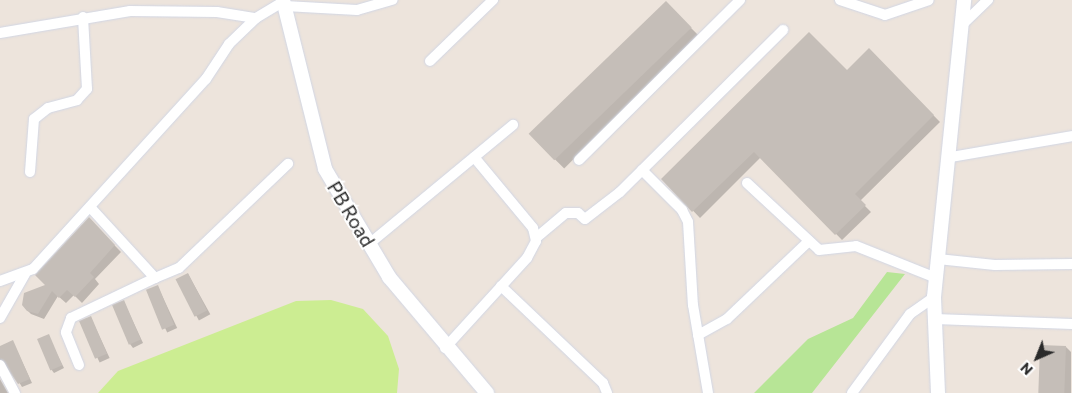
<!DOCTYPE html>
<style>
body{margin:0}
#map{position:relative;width:1072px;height:393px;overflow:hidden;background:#ede4dc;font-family:Commissioner,sans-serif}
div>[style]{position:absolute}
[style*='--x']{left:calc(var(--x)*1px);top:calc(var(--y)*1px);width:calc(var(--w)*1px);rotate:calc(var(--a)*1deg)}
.green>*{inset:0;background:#b7e596}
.pitch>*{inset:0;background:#cced92}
.shadow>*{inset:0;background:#0003;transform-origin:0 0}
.building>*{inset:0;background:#c5beb8;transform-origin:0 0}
.roads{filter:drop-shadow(0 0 1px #d1d6e4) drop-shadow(0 0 1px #d1d6e4)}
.minor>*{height:10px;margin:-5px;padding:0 5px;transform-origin:5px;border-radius:5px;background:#fff}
.tertiary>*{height:14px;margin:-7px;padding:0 7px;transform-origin:7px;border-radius:7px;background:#fff}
span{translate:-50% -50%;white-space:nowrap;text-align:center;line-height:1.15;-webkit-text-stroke:4px #fff;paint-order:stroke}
.street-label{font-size:19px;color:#2a2a2a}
.north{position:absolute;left:1012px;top:333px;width:50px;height:50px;-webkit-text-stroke:4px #fff;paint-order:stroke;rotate:224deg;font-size:14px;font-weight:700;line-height:20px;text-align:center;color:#2a2a2a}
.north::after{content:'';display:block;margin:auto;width:18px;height:22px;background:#2a2a2a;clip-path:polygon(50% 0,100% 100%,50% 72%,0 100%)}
</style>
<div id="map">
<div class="green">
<i style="clip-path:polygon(887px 272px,905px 274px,812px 393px,754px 393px,808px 339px,853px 318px)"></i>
</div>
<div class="pitch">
<i style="clip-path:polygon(331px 300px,363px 309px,388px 336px,399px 369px,397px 393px,98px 393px,118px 371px,296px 301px)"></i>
</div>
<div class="shadow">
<i style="left:666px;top:3px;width:45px;height:189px;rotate:45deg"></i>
<i style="clip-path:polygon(869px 50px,940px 122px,860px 201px,871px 212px,842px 240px,761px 157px,700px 218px,663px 179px,847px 72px)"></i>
<i style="clip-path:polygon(89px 219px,121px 252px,95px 279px,99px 284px,82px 303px,74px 295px,66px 303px,58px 296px,44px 319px,31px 314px,25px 308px,47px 285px)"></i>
<i style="left:188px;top:274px;width:46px;height:13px;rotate:61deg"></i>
<i style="left:159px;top:289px;width:43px;height:11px;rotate:65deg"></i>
<i style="clip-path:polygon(124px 302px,143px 343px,133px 348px,130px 344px)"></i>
<i style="left:91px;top:318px;width:44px;height:11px;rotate:65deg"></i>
<i style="clip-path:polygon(48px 336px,64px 368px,54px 373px,51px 369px)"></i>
<i style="clip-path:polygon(13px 342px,32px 383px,22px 387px,8px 364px,0 363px,0 348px)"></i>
<i style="clip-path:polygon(1066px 347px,1071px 352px,1071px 393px,1041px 393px)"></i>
<i style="clip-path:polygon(0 379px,8px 393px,0 393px)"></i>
</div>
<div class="building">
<i style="left:666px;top:1px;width:37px;height:191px;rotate:46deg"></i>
<i style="clip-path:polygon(809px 32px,847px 70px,869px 48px,934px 115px,855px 194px,866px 205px,835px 235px,754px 152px,692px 212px,661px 179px)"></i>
<i style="clip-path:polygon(89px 217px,115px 245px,90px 273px,94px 277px,75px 297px,67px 290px,59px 298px,52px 291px,38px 314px,27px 311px,22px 305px,24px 293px,45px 285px,35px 275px)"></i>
<i style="left:188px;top:273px;width:42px;height:14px;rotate:63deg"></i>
<i style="left:158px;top:285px;width:43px;height:13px;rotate:68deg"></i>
<i style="left:124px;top:300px;width:43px;height:13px;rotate:67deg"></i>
<i style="left:91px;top:316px;width:41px;height:13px;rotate:67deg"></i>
<i style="left:49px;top:334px;width:34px;height:13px;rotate:67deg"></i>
<i style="clip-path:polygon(13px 340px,30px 379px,18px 384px,0 358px,0 346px)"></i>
<i style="left:1040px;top:345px;width:26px;height:48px;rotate:2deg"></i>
</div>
<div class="roads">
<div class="minor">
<i style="--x:840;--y:0;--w:47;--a:18.4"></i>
<i style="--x:885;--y:15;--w:46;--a:-18.8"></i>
<i style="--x:285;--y:6;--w:72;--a:3.2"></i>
<i style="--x:357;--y:10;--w:37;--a:-16"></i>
<i style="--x:963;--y:24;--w:35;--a:-44"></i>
<i style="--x:0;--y:33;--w:132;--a:-9.6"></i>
<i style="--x:130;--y:11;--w:87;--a:0.7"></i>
<i style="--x:217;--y:12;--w:39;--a:9"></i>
<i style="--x:430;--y:61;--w:88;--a:-44.1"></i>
<i style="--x:951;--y:157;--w:123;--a:-9.8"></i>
<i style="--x:579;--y:160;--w:227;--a:-44.8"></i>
<i style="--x:642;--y:170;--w:57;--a:45"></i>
<i style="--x:682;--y:210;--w:13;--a:63"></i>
<i style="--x:688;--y:222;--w:83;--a:86.6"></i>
<i style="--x:693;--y:305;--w:89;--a:80.3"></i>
<i style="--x:30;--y:172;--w:53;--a:-85.7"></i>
<i style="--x:34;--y:119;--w:18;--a:-38"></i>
<i style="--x:48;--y:108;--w:30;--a:-15"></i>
<i style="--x:77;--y:100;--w:15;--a:-48"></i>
<i style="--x:87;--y:89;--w:72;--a:-93.2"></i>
<i style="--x:747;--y:183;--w:98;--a:42.9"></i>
<i style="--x:819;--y:250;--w:37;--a:-6"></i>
<i style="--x:856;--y:246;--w:86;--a:21.8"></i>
<i style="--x:536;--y:238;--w:39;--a:-40"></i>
<i style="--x:566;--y:213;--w:12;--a:0"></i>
<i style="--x:578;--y:213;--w:9;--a:41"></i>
<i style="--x:585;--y:219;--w:44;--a:-37.6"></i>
<i style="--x:620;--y:192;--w:230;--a:-44.8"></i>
<i style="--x:369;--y:244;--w:187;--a:-39.6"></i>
<i style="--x:938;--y:259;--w:57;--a:6"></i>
<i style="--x:995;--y:265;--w:77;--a:-0.7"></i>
<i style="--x:155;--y:278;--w:26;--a:-23"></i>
<i style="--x:179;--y:268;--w:151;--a:-43.7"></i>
<i style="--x:0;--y:281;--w:35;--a:-20"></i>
<i style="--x:33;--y:269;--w:257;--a:-47.7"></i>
<i style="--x:206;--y:79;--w:42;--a:-56.7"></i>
<i style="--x:229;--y:44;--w:37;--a:-44"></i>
<i style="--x:256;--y:18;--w:33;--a:-31"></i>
<i style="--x:501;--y:286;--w:141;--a:43.6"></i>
<i style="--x:603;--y:383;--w:11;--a:68"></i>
<i style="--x:0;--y:318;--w:51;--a:-60.4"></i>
<i style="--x:935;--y:319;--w:137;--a:2.1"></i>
<i style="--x:698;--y:335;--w:33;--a:-29"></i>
<i style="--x:727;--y:319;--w:113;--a:-43.6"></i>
<i style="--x:445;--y:348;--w:122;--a:-47.7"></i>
<i style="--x:527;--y:258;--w:19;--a:-62"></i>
<i style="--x:536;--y:241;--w:13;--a:-103"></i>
<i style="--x:533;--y:228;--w:92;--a:-129.7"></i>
<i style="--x:0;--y:365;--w:32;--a:62"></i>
<i style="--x:79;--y:365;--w:35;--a:-112"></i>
<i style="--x:66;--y:332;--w:15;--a:-70"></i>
<i style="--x:71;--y:318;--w:93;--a:-25.5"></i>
<i style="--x:155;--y:278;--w:96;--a:-132.5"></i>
<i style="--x:852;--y:393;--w:98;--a:-53.7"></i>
<i style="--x:910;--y:314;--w:29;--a:-35"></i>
</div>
<div class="tertiary">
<i style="--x:283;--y:0;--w:174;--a:76"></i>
<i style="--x:325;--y:169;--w:126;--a:59.3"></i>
<i style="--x:389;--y:277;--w:152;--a:49.8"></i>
<i style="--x:938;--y:393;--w:96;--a:-92.4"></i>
<i style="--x:934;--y:297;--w:299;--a:-84.2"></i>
</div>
</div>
<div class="street-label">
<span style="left:351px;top:214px;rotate:59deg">PB Road</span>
</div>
<div class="north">N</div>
</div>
